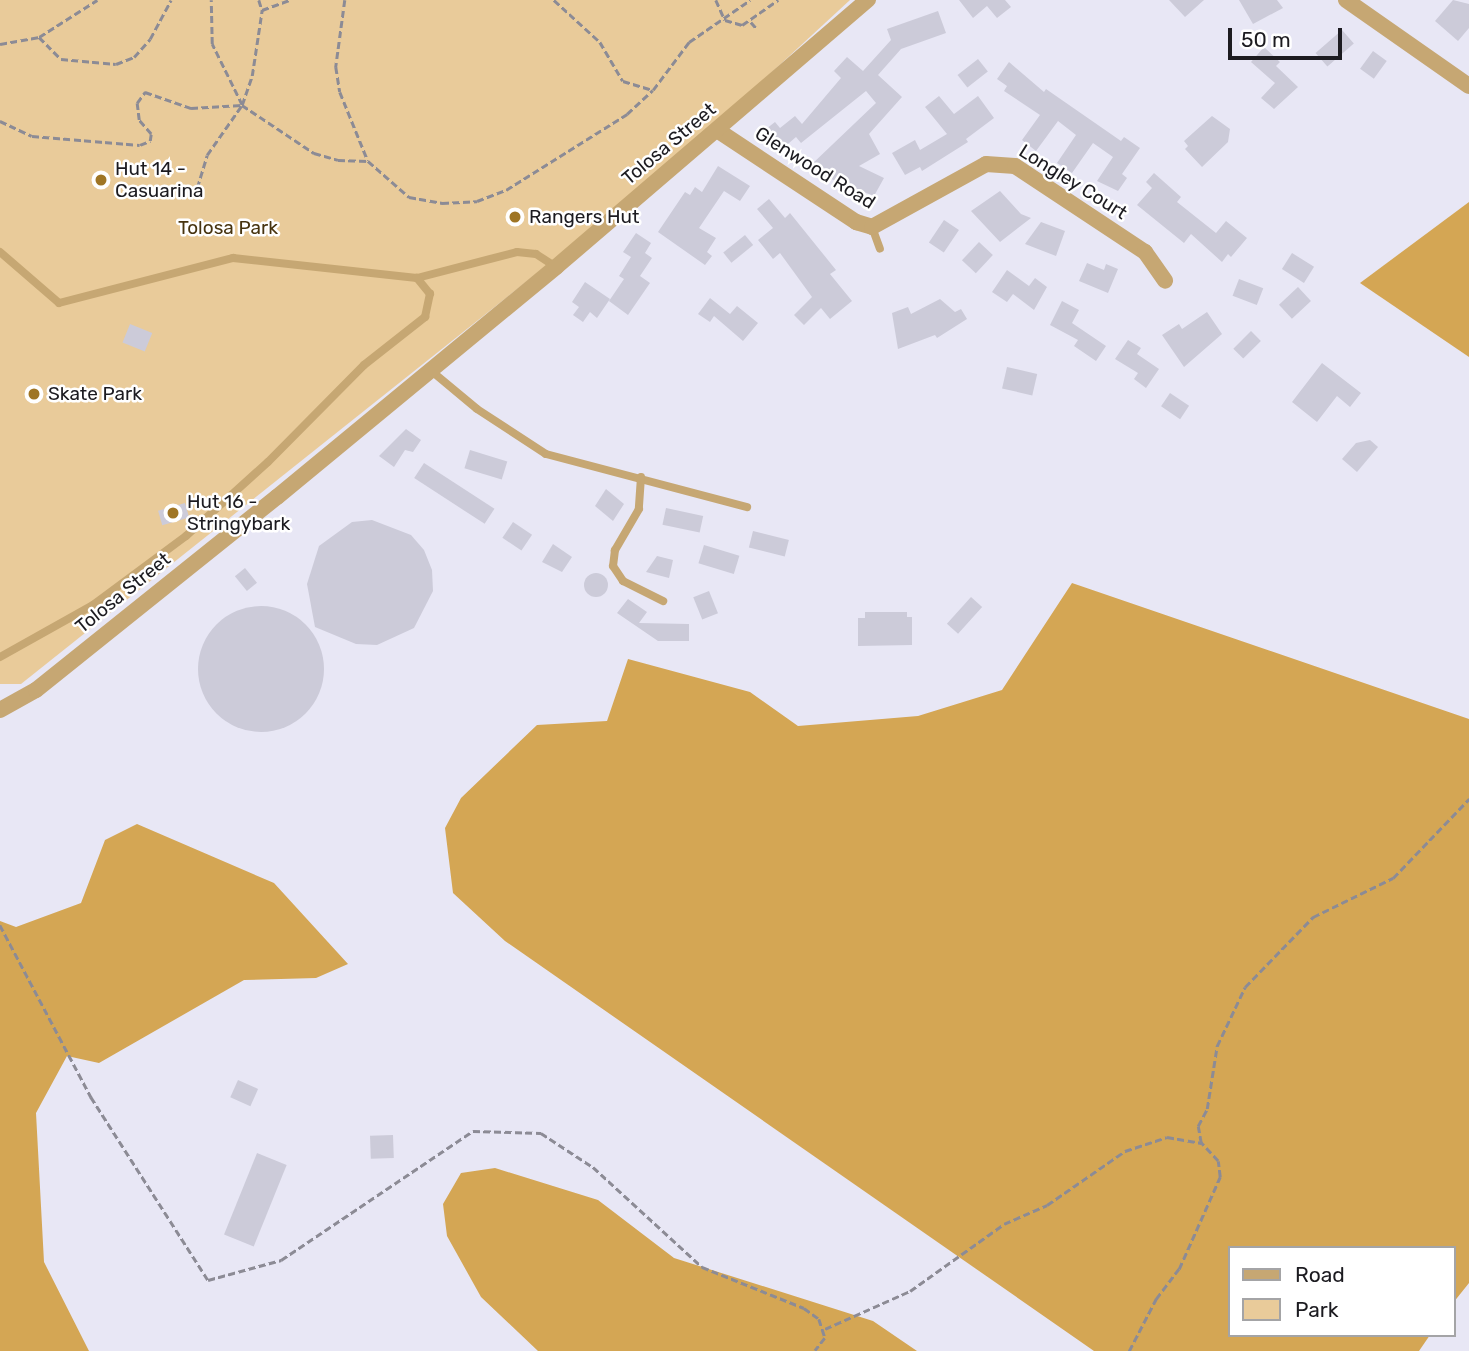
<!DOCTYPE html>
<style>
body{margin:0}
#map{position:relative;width:1469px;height:1351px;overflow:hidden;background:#e8e7f5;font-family:Rubik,sans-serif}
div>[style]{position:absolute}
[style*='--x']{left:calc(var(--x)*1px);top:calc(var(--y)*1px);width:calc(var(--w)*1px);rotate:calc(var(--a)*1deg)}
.green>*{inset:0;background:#e9cb9a}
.forest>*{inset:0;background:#d4a654}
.building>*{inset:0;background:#cccbd9;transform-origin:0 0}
.round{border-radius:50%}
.path>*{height:2.5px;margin-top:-1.25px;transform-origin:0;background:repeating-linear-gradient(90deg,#8c8b95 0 7px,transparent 0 10.5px)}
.lane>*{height:8px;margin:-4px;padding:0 4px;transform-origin:4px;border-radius:4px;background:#c6a773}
.street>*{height:16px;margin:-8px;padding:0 8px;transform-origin:8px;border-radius:8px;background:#c6a773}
.dots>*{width:19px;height:19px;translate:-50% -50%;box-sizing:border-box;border:4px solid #fff;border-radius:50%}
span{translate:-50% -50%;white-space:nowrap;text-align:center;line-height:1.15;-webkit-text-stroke:5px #fff;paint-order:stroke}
.street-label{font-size:19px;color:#1c1b20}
.poi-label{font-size:19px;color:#1c1b20}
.left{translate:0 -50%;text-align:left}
.park-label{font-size:19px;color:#473410}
.legend{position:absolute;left:1228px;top:1246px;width:228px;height:91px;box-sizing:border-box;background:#fff;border:2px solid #a4a4a6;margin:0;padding:9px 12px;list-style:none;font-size:21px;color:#1c1b20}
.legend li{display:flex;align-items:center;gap:14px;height:35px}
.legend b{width:35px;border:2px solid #a4a4a6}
.scale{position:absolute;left:1228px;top:28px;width:114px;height:32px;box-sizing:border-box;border:4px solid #1c1b20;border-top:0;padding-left:9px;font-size:21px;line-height:24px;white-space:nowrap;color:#1c1b20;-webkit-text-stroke:5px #fff;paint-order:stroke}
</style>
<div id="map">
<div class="green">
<i style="clip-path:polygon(0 0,850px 0,707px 132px,551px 262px,21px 684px,0 684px)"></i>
</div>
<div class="forest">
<i style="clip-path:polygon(1469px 202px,1469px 357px,1360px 283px)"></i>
<i style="clip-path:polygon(1072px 583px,1469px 719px,1469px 1283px,1453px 1303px,1453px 1248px,1229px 1248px,1229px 1335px,1430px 1335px,1419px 1351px,1094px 1351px,505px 941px,453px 893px,445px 828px,461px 798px,537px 725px,607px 721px,628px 659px,750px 692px,798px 726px,918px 716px,1002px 690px)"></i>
<i style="clip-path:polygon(137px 824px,274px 883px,348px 964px,316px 978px,244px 980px,99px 1063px,67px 1056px,36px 1113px,44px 1262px,89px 1351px,0 1351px,0 921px,16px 927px,81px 903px,105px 840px)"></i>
<i style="clip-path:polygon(495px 1168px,598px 1200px,674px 1258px,873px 1321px,917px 1351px,538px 1351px,481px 1297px,447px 1236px,443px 1204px,461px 1173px)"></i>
</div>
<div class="building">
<i style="clip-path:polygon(959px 0,1005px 0,1011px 7px,997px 18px,987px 6px,973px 18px)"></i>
<i style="clip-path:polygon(1169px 0,1204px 0,1185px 17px)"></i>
<i style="clip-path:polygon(1239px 0,1277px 0,1283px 8px,1253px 24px)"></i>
<i style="clip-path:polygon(1453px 0,1469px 4px,1469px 28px,1458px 41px,1435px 21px)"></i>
<i style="clip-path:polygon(938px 11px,946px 33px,901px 49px,878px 75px,902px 97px,869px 134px,880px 154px,859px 166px,884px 178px,874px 196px,821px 175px,811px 165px,876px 103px,866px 91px,801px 143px,796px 137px,782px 149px,766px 129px,775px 122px,780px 128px,795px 116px,802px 124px,841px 78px,834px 71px,847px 57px,863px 71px,891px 40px,887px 29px)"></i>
<i style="left:1342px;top:30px;width:18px;height:35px;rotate:49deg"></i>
<i style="clip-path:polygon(1264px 47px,1280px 62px,1276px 66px,1298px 87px,1274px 109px,1261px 98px,1275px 83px,1251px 62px)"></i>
<i style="left:1373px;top:51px;width:17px;height:22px;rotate:36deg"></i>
<i style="left:978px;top:59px;width:16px;height:26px;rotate:52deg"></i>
<i style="clip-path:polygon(1009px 62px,1044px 92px,1046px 89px,1121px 141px,1124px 137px,1140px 148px,1122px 174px,1127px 178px,1118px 191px,1097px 181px,1113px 157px,1093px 143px,1072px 173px,1057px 163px,1076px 135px,1058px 121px,1036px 151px,1022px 140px,1040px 115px,1004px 91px,1007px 86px,997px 79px)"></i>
<i style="clip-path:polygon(939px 96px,954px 114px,978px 96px,994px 118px,966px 139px,968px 142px,922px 171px,920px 167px,905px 175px,892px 153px,915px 140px,920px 150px,947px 134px,925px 107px)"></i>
<i style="clip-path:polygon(1212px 116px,1230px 129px,1228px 142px,1202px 167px,1185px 149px,1188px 146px,1184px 141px)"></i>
<i style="clip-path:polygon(718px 166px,750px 186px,740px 201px,724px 191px,699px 228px,716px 238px,707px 252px,712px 256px,705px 265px,658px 232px,685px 192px,690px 195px,695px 187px,702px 192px)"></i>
<i style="clip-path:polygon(1154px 173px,1181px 197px,1177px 202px,1216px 233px,1226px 221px,1247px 238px,1231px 257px,1228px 254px,1222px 262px,1191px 234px,1184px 243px,1137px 205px,1152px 188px,1146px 182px)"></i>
<i style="clip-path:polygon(1000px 191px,1021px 214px,1031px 218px,1000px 242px,971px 211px)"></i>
<i style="clip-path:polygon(769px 199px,785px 218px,790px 213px,836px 270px,830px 274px,852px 301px,830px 319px,821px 308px,804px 325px,794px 315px,812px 297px,780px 253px,773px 259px,758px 240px,773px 228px,757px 209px)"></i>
<i style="left:944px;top:220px;width:18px;height:27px;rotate:34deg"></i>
<i style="clip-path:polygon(1041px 222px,1065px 231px,1056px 256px,1025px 244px)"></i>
<i style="clip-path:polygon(636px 233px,651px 243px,645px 253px,652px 258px,640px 276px,650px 283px,628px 315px,609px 301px,624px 279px,619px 276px,631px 257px,623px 252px)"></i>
<i style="left:745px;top:235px;width:13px;height:28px;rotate:51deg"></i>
<i style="left:979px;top:242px;width:19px;height:25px;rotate:43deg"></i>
<i style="left:1292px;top:253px;width:26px;height:19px;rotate:32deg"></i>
<i style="clip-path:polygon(1087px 263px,1104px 270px,1106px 264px,1118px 269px,1108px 293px,1079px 281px)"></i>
<i style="clip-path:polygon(1007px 270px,1029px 286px,1035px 278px,1047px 287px,1034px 310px,1013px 294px,1007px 302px,992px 292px)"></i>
<i style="left:1239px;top:279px;width:26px;height:18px;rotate:21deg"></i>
<i style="clip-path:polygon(585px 282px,610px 299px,597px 318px,590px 312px,583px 322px,573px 315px,579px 307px,572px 302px)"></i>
<i style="left:1298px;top:287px;width:19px;height:26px;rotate:47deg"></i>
<i style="clip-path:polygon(710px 298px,730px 314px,737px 306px,758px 323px,743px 341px,714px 316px,710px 322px,698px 314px)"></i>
<i style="clip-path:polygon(940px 299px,955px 312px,961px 309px,967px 319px,937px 338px,935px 335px,898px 349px,892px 313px,908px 307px,911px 314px)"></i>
<i style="clip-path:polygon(1062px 301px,1079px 310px,1072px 323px,1106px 346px,1096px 361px,1074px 346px,1078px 340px,1050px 325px)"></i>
<i style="clip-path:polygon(1207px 312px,1222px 334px,1184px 367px,1162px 335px,1179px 324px,1182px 329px)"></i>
<i style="left:130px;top:324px;width:24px;height:20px;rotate:22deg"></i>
<i style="left:1251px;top:331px;width:14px;height:25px;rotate:45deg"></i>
<i style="clip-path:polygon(1128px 340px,1141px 348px,1137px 354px,1159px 369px,1146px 388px,1134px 379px,1138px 373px,1115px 359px)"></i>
<i style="clip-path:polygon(1322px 363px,1361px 393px,1350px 407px,1337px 396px,1317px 422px,1292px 402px)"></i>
<i style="left:1007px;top:367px;width:31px;height:22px;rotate:13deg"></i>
<i style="left:1170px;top:393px;width:23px;height:16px;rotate:34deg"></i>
<i style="clip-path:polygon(406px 429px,421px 440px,413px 452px,405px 450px,394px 467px,379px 456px)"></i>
<i style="clip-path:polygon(1370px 440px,1378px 447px,1357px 472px,1342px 459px,1356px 443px)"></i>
<i style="left:470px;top:450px;width:39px;height:19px;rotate:17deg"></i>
<i style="left:424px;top:463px;width:84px;height:18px;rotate:33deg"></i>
<i style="clip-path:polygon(606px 489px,624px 504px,613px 521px,595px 506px)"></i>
<i style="left:185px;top:503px;width:15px;height:28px;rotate:74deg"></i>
<i style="left:666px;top:508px;width:38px;height:17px;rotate:12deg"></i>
<i style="clip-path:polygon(372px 520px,411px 535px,424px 550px,432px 570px,433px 591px,414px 628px,377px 645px,356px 644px,315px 627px,307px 584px,319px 546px,352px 522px)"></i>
<i style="left:513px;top:522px;width:23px;height:19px;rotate:34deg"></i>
<i style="left:753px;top:531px;width:37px;height:17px;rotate:14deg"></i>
<i style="clip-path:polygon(553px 544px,572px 557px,562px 572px,542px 562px)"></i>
<i style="left:704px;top:545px;width:37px;height:19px;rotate:17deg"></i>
<i style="clip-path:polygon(657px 556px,673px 560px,669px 578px,646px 572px)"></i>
<i style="left:245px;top:568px;width:19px;height:13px;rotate:51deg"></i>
<i class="round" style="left:584px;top:573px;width:24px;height:24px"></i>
<i style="left:709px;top:591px;width:24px;height:17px;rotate:68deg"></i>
<i style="left:971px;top:597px;width:15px;height:36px;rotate:42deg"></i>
<i style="clip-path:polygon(628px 599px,647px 612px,639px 623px,689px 624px,689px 641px,658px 641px,617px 613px)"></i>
<i class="round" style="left:198px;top:606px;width:126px;height:126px"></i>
<i style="clip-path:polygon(865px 612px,907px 612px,907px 617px,912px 617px,912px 645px,858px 646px,858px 618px,865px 618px)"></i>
<i style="left:238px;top:1080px;width:22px;height:19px;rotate:24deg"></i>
<i style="left:393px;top:1135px;width:23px;height:23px;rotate:88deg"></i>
<i style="left:257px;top:1153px;width:32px;height:88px;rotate:22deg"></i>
</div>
<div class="path">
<i style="--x:259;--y:0;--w:10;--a:73"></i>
<i style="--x:345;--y:0;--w:68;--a:97.7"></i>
<i style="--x:336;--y:67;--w:25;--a:81"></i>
<i style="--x:340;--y:92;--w:74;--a:67.9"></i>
<i style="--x:554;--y:0;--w:62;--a:42.4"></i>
<i style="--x:600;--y:42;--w:45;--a:59.5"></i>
<i style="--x:623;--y:81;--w:31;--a:17"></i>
<i style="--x:653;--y:90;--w:60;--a:-53.1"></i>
<i style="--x:689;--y:42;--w:74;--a:-34.5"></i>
<i style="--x:716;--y:0;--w:22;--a:66"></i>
<i style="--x:725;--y:20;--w:18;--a:16"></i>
<i style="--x:742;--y:25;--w:44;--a:-34.8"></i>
<i style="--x:751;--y:22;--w:9;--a:49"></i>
<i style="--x:39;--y:37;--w:69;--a:-32.5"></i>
<i style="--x:0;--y:44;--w:40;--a:-10"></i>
<i style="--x:39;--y:37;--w:31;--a:45"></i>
<i style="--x:61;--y:59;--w:55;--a:5.2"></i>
<i style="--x:116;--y:64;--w:19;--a:-21"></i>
<i style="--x:134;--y:57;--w:24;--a:-48"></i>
<i style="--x:150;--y:39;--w:44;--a:-61.7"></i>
<i style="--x:242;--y:105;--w:31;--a:-71"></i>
<i style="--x:252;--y:76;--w:67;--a:-81.4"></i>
<i style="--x:262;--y:10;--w:29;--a:-20"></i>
<i style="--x:0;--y:121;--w:35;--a:25"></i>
<i style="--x:32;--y:136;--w:108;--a:4.8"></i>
<i style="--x:140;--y:145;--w:11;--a:-22"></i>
<i style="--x:150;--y:141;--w:7;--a:-82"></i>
<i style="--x:151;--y:134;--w:18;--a:-131"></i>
<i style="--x:139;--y:120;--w:17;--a:-97"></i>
<i style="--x:137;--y:103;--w:14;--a:-54"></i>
<i style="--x:145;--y:92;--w:49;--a:19.2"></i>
<i style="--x:191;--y:108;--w:51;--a:-3.4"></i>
<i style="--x:242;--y:105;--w:68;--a:-116.2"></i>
<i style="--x:212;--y:44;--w:44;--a:-91.3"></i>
<i style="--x:197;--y:188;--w:34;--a:-73"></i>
<i style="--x:207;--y:155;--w:61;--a:-55"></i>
<i style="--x:242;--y:105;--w:87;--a:33.7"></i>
<i style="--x:314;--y:153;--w:25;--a:16"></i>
<i style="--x:338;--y:160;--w:30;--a:2"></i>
<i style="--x:368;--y:161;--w:55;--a:41.3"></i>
<i style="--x:409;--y:197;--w:34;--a:10"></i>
<i style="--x:442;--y:203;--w:35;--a:-3"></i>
<i style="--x:477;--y:201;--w:31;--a:-21"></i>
<i style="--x:506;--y:190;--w:143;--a:-32.1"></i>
<i style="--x:627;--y:114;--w:35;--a:-43"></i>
<i style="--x:0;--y:925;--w:195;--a:62.1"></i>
<i style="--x:91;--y:1097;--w:217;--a:57.4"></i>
<i style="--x:208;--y:1280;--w:76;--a:-15.3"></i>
<i style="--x:281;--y:1260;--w:231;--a:-33.9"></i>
<i style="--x:473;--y:1131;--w:68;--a:1.7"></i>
<i style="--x:541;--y:1133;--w:62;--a:33.2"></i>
<i style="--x:593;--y:1167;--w:148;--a:42.5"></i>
<i style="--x:702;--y:1267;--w:110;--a:21.9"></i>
<i style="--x:804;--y:1308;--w:19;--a:36"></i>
<i style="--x:819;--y:1319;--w:20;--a:72"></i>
<i style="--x:825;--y:1338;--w:16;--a:128"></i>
<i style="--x:825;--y:1329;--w:93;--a:-24.1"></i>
<i style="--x:910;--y:1291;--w:115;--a:-35.5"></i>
<i style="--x:1004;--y:1224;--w:47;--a:-23.8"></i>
<i style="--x:1047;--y:1205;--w:95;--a:-34.7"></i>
<i style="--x:1125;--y:1151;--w:44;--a:-18.4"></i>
<i style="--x:1167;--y:1137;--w:35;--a:10"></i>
<i style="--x:1129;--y:1351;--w:59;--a:-62.6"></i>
<i style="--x:1156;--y:1299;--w:38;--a:-53"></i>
<i style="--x:1179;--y:1269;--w:101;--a:-66"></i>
<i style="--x:1220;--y:1177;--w:16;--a:-97"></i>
<i style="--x:1218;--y:1161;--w:25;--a:-133"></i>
<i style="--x:1201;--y:1143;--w:17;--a:-100"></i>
<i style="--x:1198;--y:1126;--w:19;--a:-62"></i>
<i style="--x:1207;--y:1109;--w:64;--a:-81"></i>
<i style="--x:1217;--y:1046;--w:65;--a:-64.6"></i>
<i style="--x:1245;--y:987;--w:98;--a:-45.8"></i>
<i style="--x:1313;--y:917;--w:89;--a:-26"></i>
<i style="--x:1393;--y:878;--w:110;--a:-46.1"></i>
</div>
<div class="lane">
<i style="--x:872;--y:227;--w:23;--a:70"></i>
<i style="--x:0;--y:252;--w:78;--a:40.8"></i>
<i style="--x:59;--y:303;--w:180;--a:-14.5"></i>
<i style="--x:233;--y:258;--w:185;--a:6.2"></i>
<i style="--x:417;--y:278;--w:103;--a:-14.6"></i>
<i style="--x:517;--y:252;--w:19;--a:6"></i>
<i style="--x:536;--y:254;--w:24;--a:33"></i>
<i style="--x:429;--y:369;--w:62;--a:39.8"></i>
<i style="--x:477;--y:409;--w:82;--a:33.1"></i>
<i style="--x:546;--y:454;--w:208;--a:14.8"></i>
<i style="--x:641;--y:477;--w:32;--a:94"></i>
<i style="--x:639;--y:509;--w:48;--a:120.3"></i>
<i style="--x:615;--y:550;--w:16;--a:97"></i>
<i style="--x:613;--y:566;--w:18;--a:56"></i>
<i style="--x:623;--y:581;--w:45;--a:26.6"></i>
<i style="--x:0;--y:657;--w:107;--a:-29.2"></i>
<i style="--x:93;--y:605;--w:116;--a:-36.6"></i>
<i style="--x:186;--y:536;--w:110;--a:-42.1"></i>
<i style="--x:268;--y:462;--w:136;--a:-45.3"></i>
<i style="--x:364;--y:365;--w:78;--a:-38.2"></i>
<i style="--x:425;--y:317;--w:24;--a:-78"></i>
<i style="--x:430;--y:294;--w:21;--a:-129"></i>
</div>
<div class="street">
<i style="--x:1346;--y:0;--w:150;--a:35"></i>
<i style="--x:717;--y:130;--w:167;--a:33.5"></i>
<i style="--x:856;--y:222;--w:17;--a:17"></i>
<i style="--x:872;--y:227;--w:130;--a:-28.9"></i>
<i style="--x:986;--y:164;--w:29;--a:4"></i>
<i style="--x:1015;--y:166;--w:156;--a:33.5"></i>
<i style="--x:1145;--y:252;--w:35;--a:55"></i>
<i style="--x:0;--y:710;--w:41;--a:-29.1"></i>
<i style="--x:36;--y:690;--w:309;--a:-38.7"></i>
<i style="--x:277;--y:497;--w:362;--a:-39.5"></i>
<i style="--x:556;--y:267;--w:411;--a:-40.6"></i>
</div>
<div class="dots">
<i style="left:101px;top:180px;background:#9f7524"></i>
<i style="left:515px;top:217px;background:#9f7524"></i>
<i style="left:34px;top:394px;background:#9f7524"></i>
<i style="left:173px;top:513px;background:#9f7524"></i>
</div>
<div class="street-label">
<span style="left:669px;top:144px;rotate:-40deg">Tolosa Street</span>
<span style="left:815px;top:168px;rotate:32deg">Glenwood Road</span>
<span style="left:1073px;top:182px;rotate:32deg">Longley Court</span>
<span style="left:123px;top:593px;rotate:-39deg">Tolosa Street</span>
</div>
<div class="poi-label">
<span class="left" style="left:115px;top:180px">Hut 14 -<br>Casuarina</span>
<span class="left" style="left:529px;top:217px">Rangers Hut</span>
<span class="left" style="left:48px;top:394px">Skate Park</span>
<span class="left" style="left:187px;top:513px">Hut 16 -<br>Stringybark</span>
</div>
<div class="park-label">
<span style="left:228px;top:228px">Tolosa Park</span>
</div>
<ul class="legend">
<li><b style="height:9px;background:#c6a773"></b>Road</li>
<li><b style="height:19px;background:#e9cb9a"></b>Park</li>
</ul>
<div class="scale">50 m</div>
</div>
